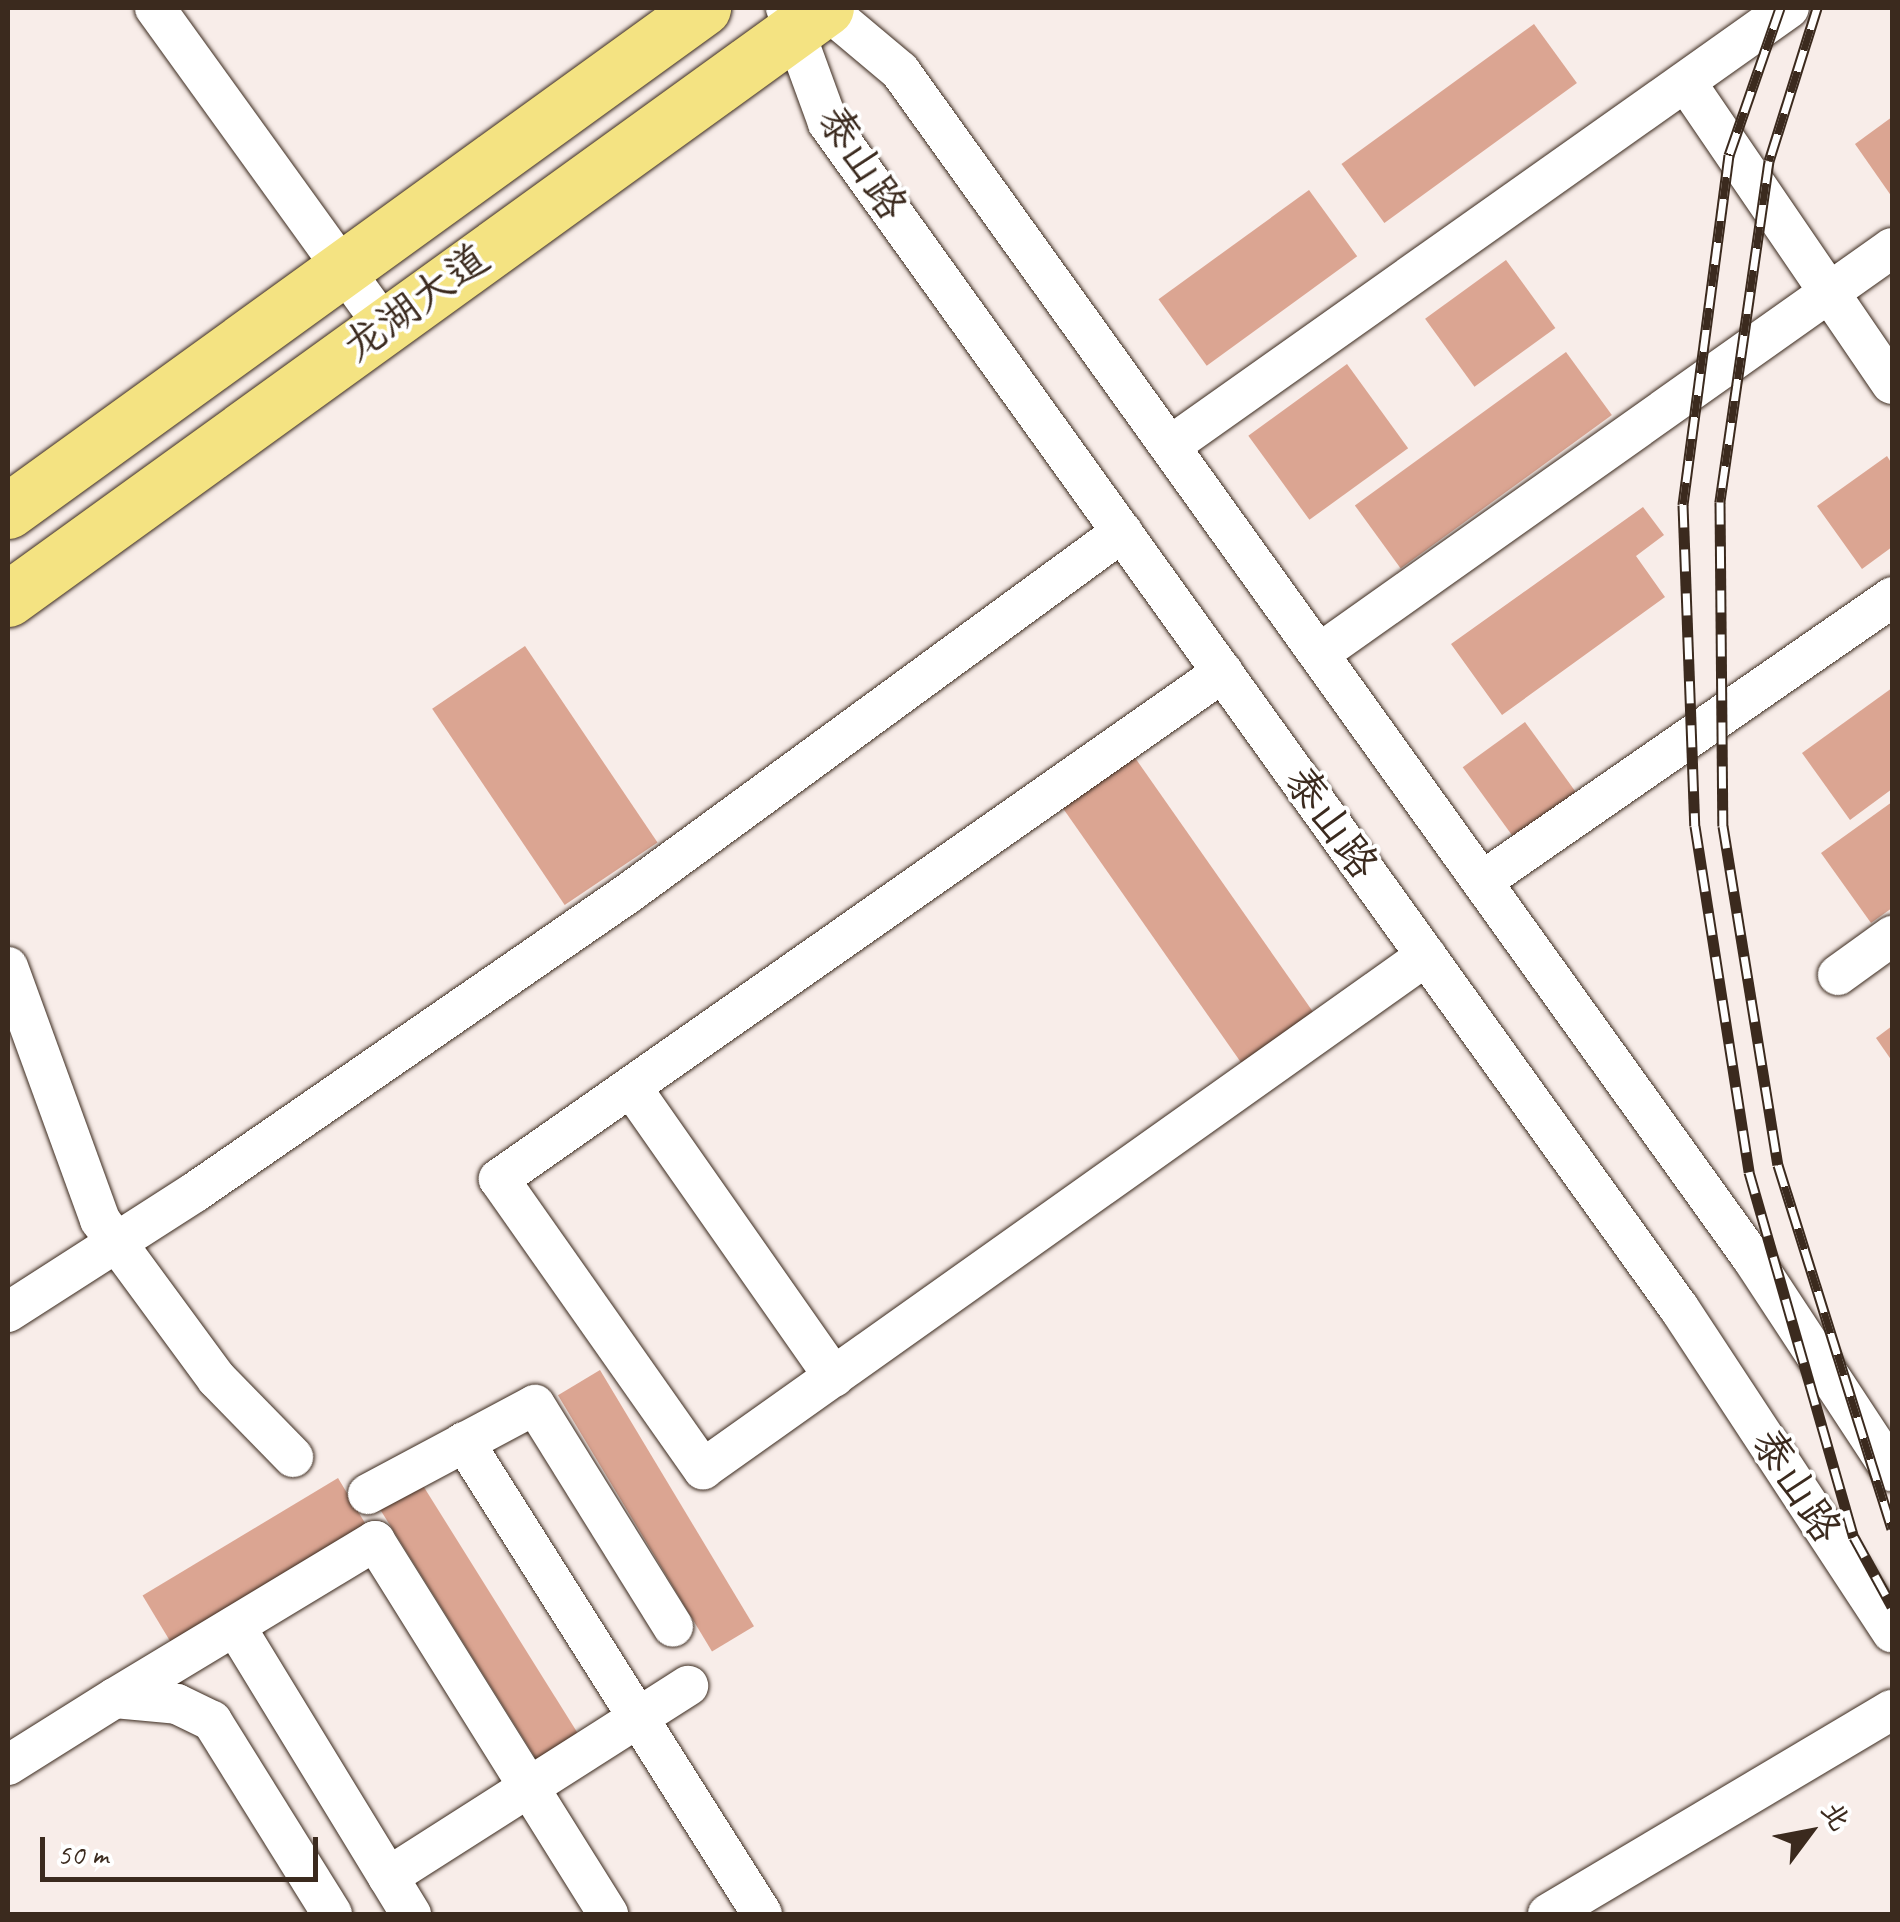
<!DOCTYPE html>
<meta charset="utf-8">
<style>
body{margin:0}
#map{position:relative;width:1900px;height:1922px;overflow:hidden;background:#f8ede9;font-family:Caveat,"LXGW WenKai TC",sans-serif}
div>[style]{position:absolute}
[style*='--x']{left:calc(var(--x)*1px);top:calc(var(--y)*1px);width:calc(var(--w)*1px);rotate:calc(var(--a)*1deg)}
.building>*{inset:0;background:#dba592;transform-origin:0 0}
.roads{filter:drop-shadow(0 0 2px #3b2a1e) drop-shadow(0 0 2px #3b2a1e)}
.minor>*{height:40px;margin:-20px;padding:0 20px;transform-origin:20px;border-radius:20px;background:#fff}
.highway>*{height:55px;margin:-27.5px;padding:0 27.5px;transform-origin:27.5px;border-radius:27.5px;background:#f4e382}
.rail>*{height:11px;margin-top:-5.5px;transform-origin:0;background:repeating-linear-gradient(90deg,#fff 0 22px,#3b2a1e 0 44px);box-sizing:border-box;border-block:2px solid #3b2a1e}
span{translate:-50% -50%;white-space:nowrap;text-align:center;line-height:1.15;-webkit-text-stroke:8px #fff;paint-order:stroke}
.street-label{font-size:42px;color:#3b2a1e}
.frame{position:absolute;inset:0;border:10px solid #3b2a1e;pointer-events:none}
.north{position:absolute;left:1760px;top:1782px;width:100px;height:100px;-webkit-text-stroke:8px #fff;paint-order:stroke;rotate:58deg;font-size:28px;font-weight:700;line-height:40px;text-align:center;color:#3b2a1e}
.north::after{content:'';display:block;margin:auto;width:35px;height:45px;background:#3b2a1e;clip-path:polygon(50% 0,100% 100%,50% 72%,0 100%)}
.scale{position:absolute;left:40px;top:1837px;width:278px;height:45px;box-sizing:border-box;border:5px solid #3b2a1e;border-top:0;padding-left:12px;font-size:30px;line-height:35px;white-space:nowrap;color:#3b2a1e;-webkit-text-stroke:8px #fff;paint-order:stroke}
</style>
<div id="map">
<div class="building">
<i style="left:1534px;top:24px;width:73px;height:238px;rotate:54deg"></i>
<i style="clip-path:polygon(1892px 117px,1892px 197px,1855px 144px)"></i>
<i style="left:1309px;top:190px;width:82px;height:186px;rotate:54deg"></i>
<i style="left:1506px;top:260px;width:84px;height:100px;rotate:54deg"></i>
<i style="left:1566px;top:352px;width:78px;height:261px;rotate:54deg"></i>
<i style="left:1347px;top:364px;width:104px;height:122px;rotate:54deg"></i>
<i style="clip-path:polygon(1887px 456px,1892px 464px,1892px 547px,1862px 569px,1817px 506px)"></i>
<i style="clip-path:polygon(1643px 507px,1664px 535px,1636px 556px,1665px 597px,1502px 715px,1451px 644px)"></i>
<i style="left:525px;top:646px;width:237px;height:112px;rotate:56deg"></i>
<i style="clip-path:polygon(1892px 688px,1892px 789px,1850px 820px,1802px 753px)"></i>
<i style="left:1525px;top:722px;width:87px;height:77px;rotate:54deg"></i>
<i style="left:1131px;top:752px;width:319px;height:88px;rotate:55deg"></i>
<i style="clip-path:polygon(1892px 802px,1892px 908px,1871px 923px,1821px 853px)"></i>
<i style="clip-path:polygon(1892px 1026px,1892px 1061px,1876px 1038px)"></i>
<i style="left:600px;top:1370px;width:299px;height:49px;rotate:59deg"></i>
<i style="left:338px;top:1478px;width:55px;height:228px;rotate:59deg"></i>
<i style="left:422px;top:1484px;width:294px;height:49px;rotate:58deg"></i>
</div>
<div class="roads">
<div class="minor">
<i style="--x:155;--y:8;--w:392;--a:54.2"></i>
<i style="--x:786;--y:8;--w:122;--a:69.9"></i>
<i style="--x:828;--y:123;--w:1459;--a:54.32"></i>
<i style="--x:1679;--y:1308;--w:388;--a:56.7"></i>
<i style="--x:825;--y:8;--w:98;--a:40"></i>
<i style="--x:900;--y:71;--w:1461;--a:54.33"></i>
<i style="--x:1752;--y:1258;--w:255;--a:56.7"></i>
<i style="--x:1687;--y:84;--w:363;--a:55.7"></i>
<i style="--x:1170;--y:446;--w:758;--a:-35.28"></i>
<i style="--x:1320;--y:653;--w:701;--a:-35.3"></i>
<i style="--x:1223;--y:672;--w:884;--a:145"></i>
<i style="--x:499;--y:1179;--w:355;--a:54.9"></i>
<i style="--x:703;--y:1469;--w:887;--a:-35.36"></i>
<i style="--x:1484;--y:880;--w:497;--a:-34.7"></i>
<i style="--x:8;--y:967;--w:269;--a:70"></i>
<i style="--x:100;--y:1220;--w:197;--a:53.7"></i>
<i style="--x:217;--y:1379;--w:109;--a:45.7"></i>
<i style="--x:1838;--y:975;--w:67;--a:-35.8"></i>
<i style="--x:631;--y:1087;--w:354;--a:55"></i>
<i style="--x:8;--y:1312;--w:222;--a:-32.7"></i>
<i style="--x:195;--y:1192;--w:528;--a:-34.59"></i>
<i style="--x:630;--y:892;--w:610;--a:-36.19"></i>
<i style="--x:464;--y:1442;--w:558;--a:57.73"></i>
<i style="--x:368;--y:1494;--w:189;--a:-28.1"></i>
<i style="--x:535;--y:1405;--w:261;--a:58.1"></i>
<i style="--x:235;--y:1626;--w:338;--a:58.6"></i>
<i style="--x:115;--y:1698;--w:304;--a:-31.1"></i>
<i style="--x:375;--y:1541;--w:440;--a:58"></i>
<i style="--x:8;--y:1765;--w:126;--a:-32.1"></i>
<i style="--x:115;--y:1698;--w:62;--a:5.5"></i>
<i style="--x:177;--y:1704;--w:39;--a:26"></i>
<i style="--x:212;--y:1721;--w:227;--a:58.1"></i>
<i style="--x:388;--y:1877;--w:356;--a:-32.5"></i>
<i style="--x:1548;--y:1914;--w:400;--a:-30.7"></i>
</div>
<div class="highway">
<i style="--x:8;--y:511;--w:858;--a:-35.89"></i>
<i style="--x:8;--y:599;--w:1009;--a:-35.85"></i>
</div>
</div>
<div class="rail">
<i style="--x:1780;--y:8;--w:156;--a:109.1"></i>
<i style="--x:1729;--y:155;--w:353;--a:97.5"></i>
<i style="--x:1683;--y:505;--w:321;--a:87.9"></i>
<i style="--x:1695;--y:826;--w:350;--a:81.1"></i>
<i style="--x:1749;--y:1172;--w:380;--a:74"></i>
<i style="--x:1854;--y:1537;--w:79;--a:61.2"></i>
<i style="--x:1817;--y:8;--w:160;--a:107.4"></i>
<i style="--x:1769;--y:161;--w:345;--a:98.2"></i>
<i style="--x:1720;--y:502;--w:324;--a:89.5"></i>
<i style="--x:1723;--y:826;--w:343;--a:80.8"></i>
<i style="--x:1778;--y:1165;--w:381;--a:72.6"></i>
</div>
<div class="street-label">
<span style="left:862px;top:163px;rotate:57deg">泰山路</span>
<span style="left:416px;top:303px;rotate:-36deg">龙湖大道</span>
<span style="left:1331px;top:823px;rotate:54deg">泰山路</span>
<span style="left:1796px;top:1486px;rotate:57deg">泰山路</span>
</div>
<div class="frame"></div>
<div class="north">北</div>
<div class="scale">50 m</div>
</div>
